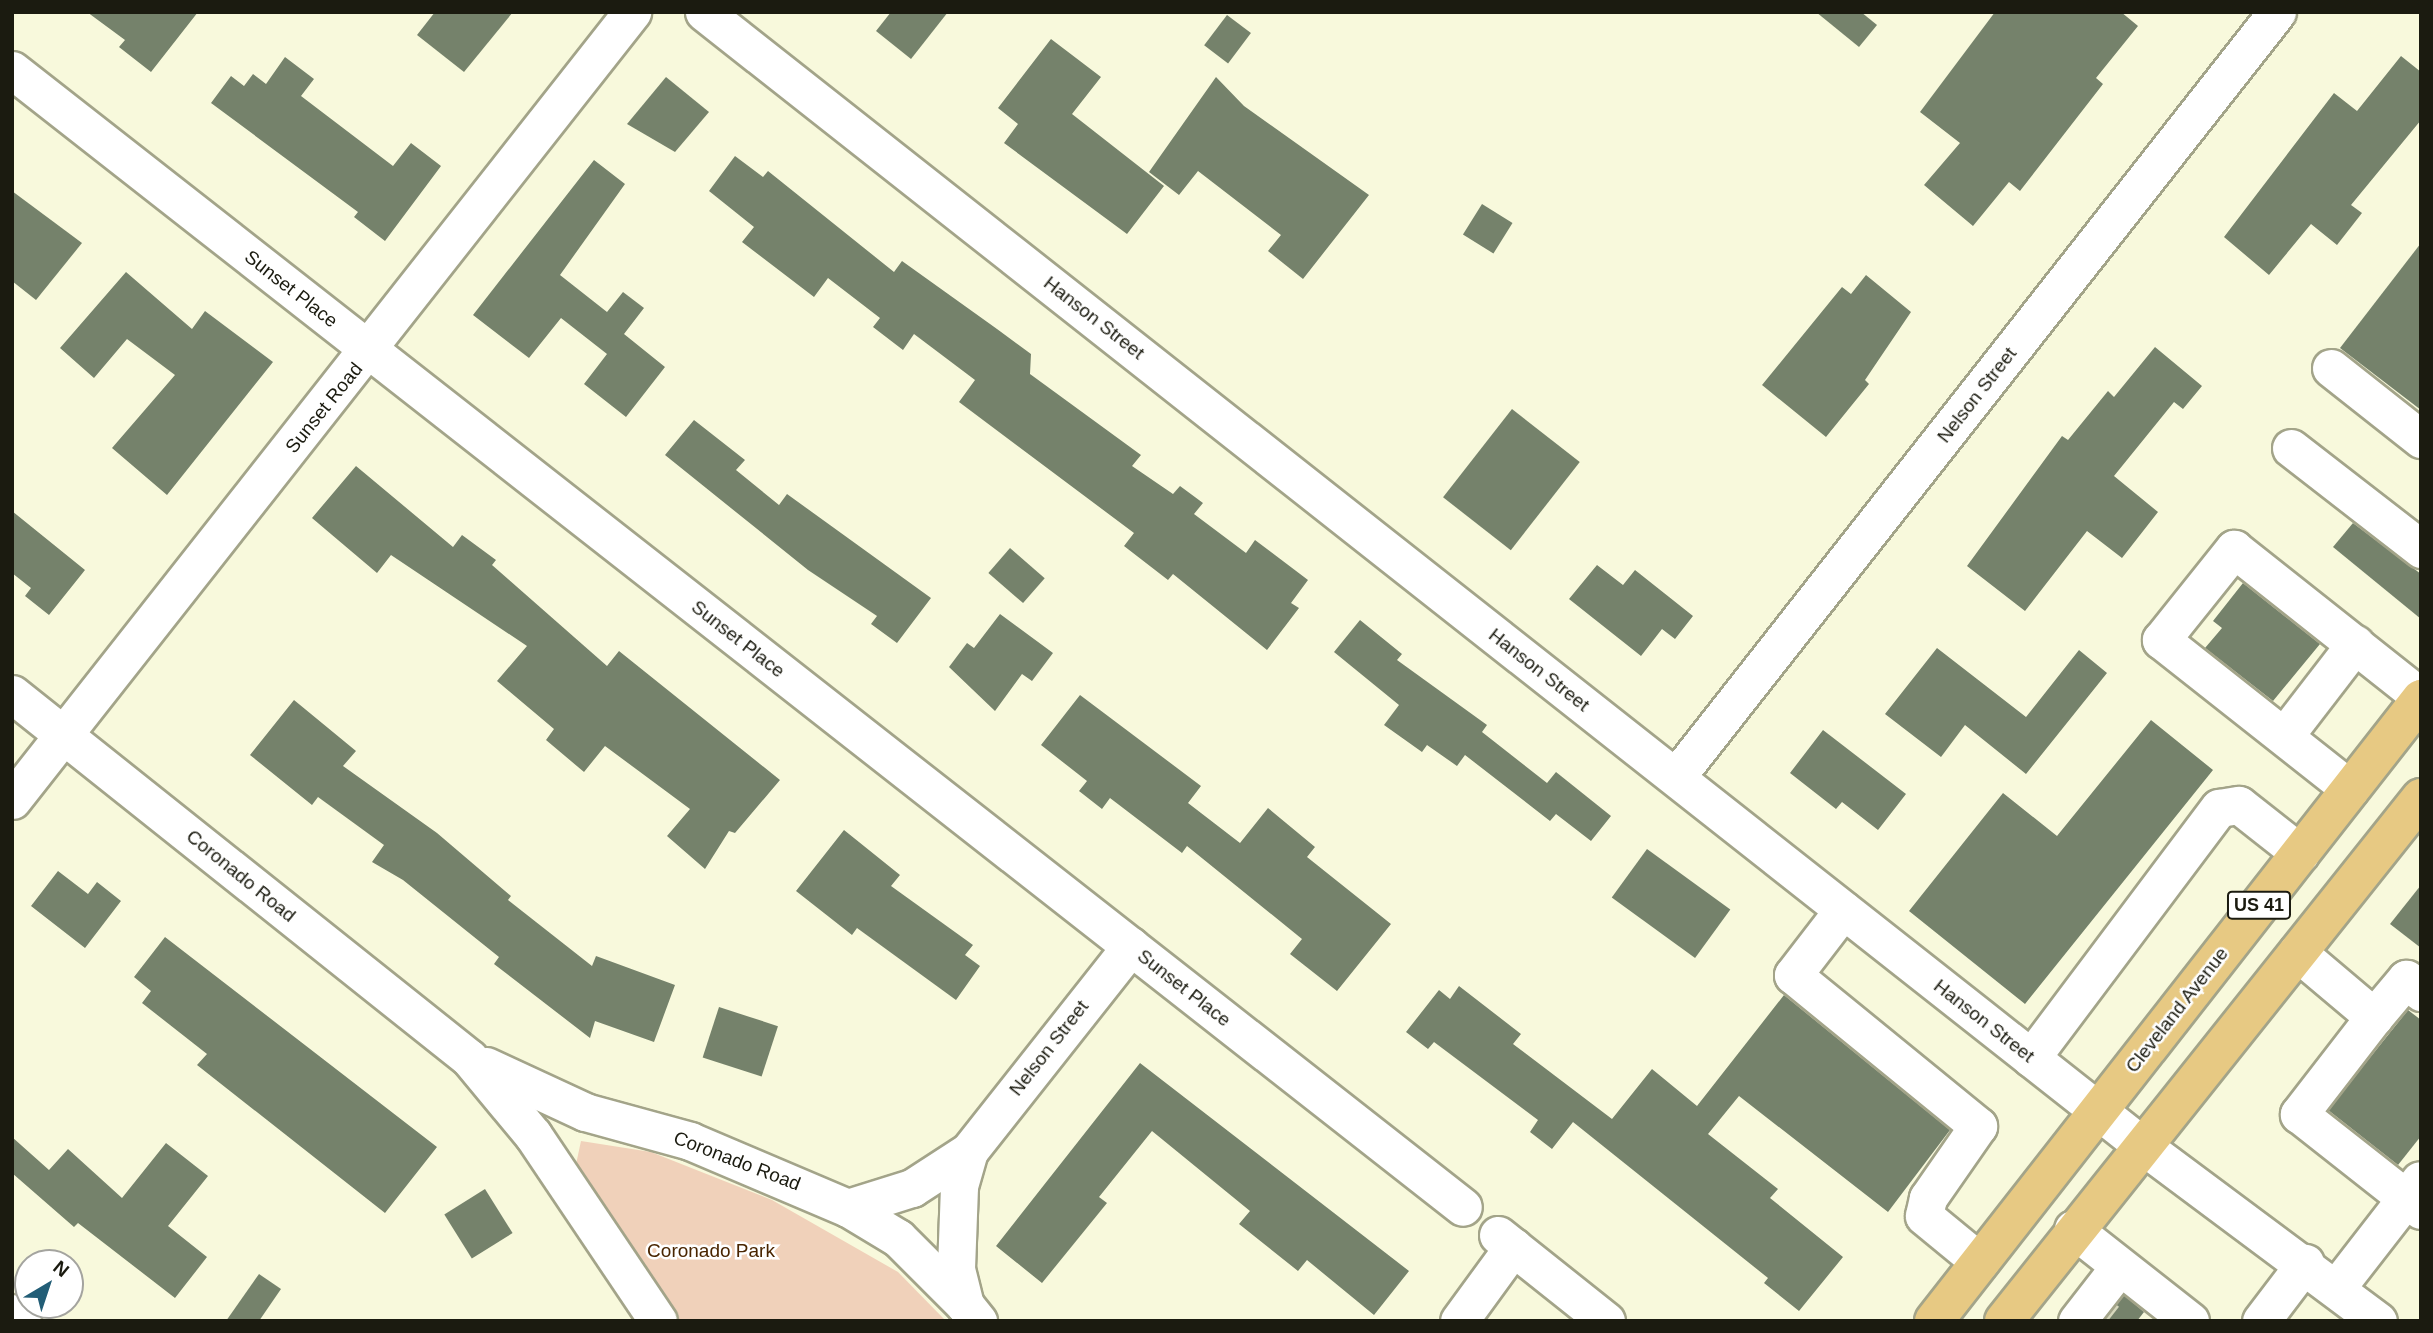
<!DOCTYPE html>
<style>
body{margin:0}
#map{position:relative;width:2433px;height:1333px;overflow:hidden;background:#f8f9dc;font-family:Arial,sans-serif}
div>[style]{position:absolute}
.green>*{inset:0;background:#f0d1ba}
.building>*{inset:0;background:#75826b;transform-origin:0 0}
.minor-tunnel>*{height:37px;margin-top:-18.5px;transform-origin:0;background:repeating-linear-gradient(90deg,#d7d8bd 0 37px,transparent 0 55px)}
.roads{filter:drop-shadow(2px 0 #a3a489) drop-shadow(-2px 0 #a3a489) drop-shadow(0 2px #a3a489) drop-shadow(0 -2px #a3a489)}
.minor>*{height:37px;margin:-18.5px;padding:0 18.5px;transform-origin:18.5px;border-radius:18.5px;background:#fff}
.major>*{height:38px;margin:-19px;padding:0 19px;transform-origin:19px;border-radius:19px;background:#e7c983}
span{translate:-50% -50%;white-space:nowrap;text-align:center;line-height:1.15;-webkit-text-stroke:5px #fff;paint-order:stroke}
.shield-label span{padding:2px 5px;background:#fff;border:2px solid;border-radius:5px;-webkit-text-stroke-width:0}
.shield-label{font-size:18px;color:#1b1b10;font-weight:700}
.street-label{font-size:19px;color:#1b1b10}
.park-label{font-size:19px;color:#492500}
.frame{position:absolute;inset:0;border:14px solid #1b1b10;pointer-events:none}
.north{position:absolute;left:14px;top:1249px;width:70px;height:70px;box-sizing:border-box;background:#fff;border:2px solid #a4a49f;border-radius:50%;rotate:39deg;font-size:19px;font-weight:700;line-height:28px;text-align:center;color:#1b1b10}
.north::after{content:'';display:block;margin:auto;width:24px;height:32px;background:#225d76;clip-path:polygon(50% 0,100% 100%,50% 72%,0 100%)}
</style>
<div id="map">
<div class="green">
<div style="clip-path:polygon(581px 1141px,651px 1152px,772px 1200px,898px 1272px,946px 1321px,679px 1321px,575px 1169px)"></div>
</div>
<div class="building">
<div style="clip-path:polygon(87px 12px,198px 12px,151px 72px,119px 47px,125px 40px)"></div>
<div style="clip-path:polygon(435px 12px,513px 12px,464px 72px,417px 35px)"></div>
<div style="clip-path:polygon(891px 12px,948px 12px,911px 59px,876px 31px)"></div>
<div style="clip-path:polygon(1816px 12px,1861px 12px,1877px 25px,1859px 47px)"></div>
<div style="clip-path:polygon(1995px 12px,2121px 12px,2138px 26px,2096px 78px,2103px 84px,2020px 191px,2009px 182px,1973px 226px,1924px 185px,1960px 143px,1920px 112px)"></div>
<div style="left:1227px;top:15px;width:30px;height:38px;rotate:37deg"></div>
<div style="clip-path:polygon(1051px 39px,1101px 77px,1072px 114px,1164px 186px,1127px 234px,1004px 143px,1018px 124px,998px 108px)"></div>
<div style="clip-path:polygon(2401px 56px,2421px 72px,2421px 120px,2351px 205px,2362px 213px,2337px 245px,2311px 224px,2269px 275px,2224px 237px,2334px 93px,2357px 111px)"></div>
<div style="clip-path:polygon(285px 57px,314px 79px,301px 96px,393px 166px,411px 143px,441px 166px,385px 241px,354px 217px,358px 212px,211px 103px,231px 76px,244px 86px,253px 74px,266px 84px)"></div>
<div style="clip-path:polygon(666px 77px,709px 112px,675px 152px,627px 124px)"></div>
<div style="clip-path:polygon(1216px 77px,1244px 106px,1369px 195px,1303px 279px,1268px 251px,1281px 235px,1198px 171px,1179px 195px,1149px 172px)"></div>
<div style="clip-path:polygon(735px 156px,763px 177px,768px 171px,894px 272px,902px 261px,997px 329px,1031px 354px,1030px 374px,1141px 455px,1132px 466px,1173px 494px,1180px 486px,1203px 503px,1194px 514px,1246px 553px,1255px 540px,1308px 580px,1291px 603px,1299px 608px,1267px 650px,1173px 574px,1168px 580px,1124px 546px,1134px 533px,959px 402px,975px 380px,914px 334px,903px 350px,873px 327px,880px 318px,828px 278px,814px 297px,742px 242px,754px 227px,709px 191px)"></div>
<div style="clip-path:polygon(594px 160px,625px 184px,560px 275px,607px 312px,623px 292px,644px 308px,624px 334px,665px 367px,626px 417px,584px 384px,607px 354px,561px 318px,529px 358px,473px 315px)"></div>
<div style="clip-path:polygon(12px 191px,82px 243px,36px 300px,12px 281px)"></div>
<div style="left:1482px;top:204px;width:36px;height:36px;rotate:32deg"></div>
<div style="clip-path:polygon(2421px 243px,2421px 410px,2340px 348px)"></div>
<div style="clip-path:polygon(126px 272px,192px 329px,205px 311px,273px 362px,167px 495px,112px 448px,175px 375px,127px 339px,94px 378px,60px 348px)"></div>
<div style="clip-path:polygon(1866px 275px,1911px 312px,1865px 380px,1869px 384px,1826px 437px,1762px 385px,1842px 287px,1851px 294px)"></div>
<div style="clip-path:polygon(2155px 347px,2202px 386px,2183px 409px,2174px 402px,2114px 476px,2158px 512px,2122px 558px,2087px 531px,2025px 611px,1967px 566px,2062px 436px,2068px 440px,2108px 391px,2114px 397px)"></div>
<div style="left:1512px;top:409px;width:86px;height:112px;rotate:38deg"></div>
<div style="clip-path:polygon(694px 420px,745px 460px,736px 470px,779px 505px,787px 494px,931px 598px,897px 643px,871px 624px,877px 616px,808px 570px,665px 455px)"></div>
<div style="clip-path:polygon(356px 466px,453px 547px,462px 535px,496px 560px,492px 565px,607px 666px,619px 651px,780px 780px,735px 833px,729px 831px,705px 869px,667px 836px,690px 809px,605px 746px,584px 772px,546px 740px,554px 729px,497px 681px,527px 646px,391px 555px,377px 573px,312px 518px)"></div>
<div style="clip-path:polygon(12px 511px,85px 570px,49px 615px,25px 596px,31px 588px,12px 573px)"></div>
<div style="clip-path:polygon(2353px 523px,2421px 574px,2421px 619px,2333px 547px)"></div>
<div style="left:1010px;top:548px;width:46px;height:33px;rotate:41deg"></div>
<div style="clip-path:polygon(1597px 565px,1623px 585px,1635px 570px,1693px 616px,1675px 639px,1662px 629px,1641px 656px,1569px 599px)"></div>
<div style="clip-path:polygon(2243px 583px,2320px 644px,2273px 701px,2205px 648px,2222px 628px,2213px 621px)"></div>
<div style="clip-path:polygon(1000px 614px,1053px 653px,1032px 681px,1022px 674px,995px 711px,949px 667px,967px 643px,974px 648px)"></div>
<div style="clip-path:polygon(1360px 620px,1402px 654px,1397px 660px,1487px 725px,1482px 732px,1547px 783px,1556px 772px,1611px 816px,1591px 841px,1556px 814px,1550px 821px,1465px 755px,1457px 766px,1427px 745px,1422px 752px,1384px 725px,1399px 705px,1334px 652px)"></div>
<div style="clip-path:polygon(1937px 648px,2026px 717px,2079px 650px,2107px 673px,2026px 774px,1965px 725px,1941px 757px,1885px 714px)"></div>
<div style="clip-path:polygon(1080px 695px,1201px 786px,1188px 803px,1240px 843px,1268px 808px,1315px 847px,1307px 857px,1391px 924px,1337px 991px,1290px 954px,1302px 939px,1187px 846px,1182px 853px,1110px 798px,1102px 809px,1079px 791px,1087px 781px,1041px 745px)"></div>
<div style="clip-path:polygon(294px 700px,356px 751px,343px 766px,437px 833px,511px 896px,508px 900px,592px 966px,596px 956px,675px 985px,654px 1042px,595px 1021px,590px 1038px,494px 964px,499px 957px,403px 880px,372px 862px,384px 845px,318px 797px,312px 805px,250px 755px)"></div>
<div style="clip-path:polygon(2151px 720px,2213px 770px,2025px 1004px,1909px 911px,2003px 793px,2057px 836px)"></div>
<div style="clip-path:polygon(1823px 730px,1906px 794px,1878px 830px,1842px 802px,1836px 809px,1790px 773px)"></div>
<div style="clip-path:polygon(844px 830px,900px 875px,891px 886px,973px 945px,965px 955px,980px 966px,956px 1000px,857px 928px,852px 935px,796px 891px)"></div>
<div style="left:1647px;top:849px;width:103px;height:60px;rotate:36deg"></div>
<div style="clip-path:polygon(58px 871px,88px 894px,97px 882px,121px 901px,85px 948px,31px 906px)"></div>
<div style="clip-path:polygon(2421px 885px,2421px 948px,2390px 924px)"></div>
<div style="clip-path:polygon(165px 937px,437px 1147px,385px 1213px,197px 1065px,207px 1054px,142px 1003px,151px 991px,134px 977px)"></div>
<div style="clip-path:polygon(1459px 986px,1521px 1034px,1513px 1044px,1612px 1119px,1652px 1069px,1697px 1106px,1784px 995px,1950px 1130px,1888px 1212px,1739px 1096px,1708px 1134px,1778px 1189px,1770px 1198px,1843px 1257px,1799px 1311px,1764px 1283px,1768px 1278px,1573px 1122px,1552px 1149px,1530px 1132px,1538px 1120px,1434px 1042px,1428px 1049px,1406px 1032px,1439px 990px,1450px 999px)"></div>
<div style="left:719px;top:1007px;width:62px;height:53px;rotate:18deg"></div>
<div style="clip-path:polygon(2408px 1010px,2421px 1020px,2421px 1136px,2398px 1165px,2328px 1110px)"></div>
<div style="clip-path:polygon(1140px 1063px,1409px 1271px,1374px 1315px,1307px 1260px,1298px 1271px,1239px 1224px,1250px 1211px,1152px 1131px,1099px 1197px,1107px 1203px,1042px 1283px,996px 1246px)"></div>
<div style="clip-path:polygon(12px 1137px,49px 1170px,68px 1149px,122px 1198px,166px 1143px,208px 1176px,168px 1226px,207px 1257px,175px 1298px,78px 1223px,74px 1227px,12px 1173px)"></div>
<div style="left:485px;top:1189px;width:52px;height:48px;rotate:58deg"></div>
<div style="clip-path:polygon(259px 1274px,281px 1289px,259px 1321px,226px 1321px)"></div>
<div style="clip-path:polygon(2124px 1295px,2144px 1312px,2137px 1321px,2104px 1321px)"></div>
</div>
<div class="minor-tunnel">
<div style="left:2095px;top:1311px;width:16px;rotate:38deg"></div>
</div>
<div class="roads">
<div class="minor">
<div style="left:704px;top:12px;width:1832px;rotate:38.24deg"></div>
<div style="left:2143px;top:1146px;width:293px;rotate:36.7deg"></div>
<div style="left:12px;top:70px;width:1843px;rotate:38.08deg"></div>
<div style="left:2331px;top:368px;width:115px;rotate:38.3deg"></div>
<div style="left:2291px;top:448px;width:165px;rotate:37.8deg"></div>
<div style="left:12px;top:694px;width:584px;rotate:38.54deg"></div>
<div style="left:469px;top:1058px;width:100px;rotate:50.3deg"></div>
<div style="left:533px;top:1135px;width:224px;rotate:56.1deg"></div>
<div style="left:2285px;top:735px;width:115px;rotate:-52.4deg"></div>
<div style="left:1676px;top:777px;width:973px;rotate:-51.85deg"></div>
<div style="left:2350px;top:789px;width:241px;rotate:-141.7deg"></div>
<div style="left:2161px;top:640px;width:117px;rotate:-51.3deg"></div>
<div style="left:2234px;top:549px;width:238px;rotate:38.4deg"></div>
<div style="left:12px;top:800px;width:1003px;rotate:-51.8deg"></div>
<div style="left:1843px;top:910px;width:82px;rotate:127.6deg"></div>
<div style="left:1793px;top:975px;width:239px;rotate:39.2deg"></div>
<div style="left:1978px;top:1126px;width:88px;rotate:124.8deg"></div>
<div style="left:1928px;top:1198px;width:18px;rotate:103deg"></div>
<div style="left:1924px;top:1216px;width:72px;rotate:39.4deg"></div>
<div style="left:2297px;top:952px;width:101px;rotate:40.2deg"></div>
<div style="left:2374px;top:1017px;width:50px;rotate:-49.9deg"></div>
<div style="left:2406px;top:979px;width:20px;rotate:41deg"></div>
<div style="left:2374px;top:1017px;width:123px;rotate:127.7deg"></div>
<div style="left:2299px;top:1114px;width:155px;rotate:38.2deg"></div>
<div style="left:2031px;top:1058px;width:313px;rotate:-53.1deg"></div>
<div style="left:2219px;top:808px;width:20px;rotate:-9deg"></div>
<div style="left:2239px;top:805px;width:78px;rotate:38.2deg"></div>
<div style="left:486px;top:1066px;width:109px;rotate:24.9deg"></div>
<div style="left:585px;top:1112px;width:109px;rotate:15.4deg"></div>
<div style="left:690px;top:1141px;width:172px;rotate:23deg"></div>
<div style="left:848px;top:1208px;width:67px;rotate:-17.4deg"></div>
<div style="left:912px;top:1188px;width:68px;rotate:-33deg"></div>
<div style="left:969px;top:1151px;width:261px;rotate:-51.7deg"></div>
<div style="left:969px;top:1151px;width:37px;rotate:106deg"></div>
<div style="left:959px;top:1187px;width:82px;rotate:92.1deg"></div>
<div style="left:956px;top:1269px;width:37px;rotate:76deg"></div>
<div style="left:965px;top:1305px;width:21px;rotate:51deg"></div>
<div style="left:848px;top:1208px;width:58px;rotate:31deg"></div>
<div style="left:898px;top:1238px;width:95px;rotate:45deg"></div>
<div style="left:2073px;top:1229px;width:149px;rotate:38.2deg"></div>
<div style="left:1498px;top:1235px;width:138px;rotate:38.5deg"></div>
<div style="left:2337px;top:1287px;width:135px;rotate:-52.2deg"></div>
<div style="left:12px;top:1313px;width:13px;rotate:39deg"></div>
<div style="left:1459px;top:1321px;width:92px;rotate:-53.9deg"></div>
<div style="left:2077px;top:1321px;width:68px;rotate:-52.1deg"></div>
<div style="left:2261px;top:1321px;width:73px;rotate:-52.8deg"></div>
</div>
<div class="major">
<div style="left:1934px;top:1321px;width:790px;rotate:-51.94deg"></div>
<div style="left:2004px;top:1321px;width:669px;rotate:-51.43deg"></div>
</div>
</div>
<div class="shield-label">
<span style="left:2259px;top:905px">US 41</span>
</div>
<div class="street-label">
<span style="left:291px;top:289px;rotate:38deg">Sunset Place</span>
<span style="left:1094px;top:318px;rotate:38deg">Hanson Street</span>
<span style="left:1977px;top:395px;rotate:-52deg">Nelson Street</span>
<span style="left:324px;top:408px;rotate:-51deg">Sunset Road</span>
<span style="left:738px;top:639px;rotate:38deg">Sunset Place</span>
<span style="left:1539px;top:670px;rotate:38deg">Hanson Street</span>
<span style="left:241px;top:876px;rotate:39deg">Coronado Road</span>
<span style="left:1184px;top:988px;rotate:38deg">Sunset Place</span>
<span style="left:2177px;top:1010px;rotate:-52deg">Cleveland Avenue</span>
<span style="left:1984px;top:1021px;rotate:38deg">Hanson Street</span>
<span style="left:1049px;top:1048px;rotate:-52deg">Nelson Street</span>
<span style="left:737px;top:1161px;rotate:21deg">Coronado Road</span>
</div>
<div class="park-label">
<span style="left:711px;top:1251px">Coronado Park</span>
</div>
<div class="frame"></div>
<div class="north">N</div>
</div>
